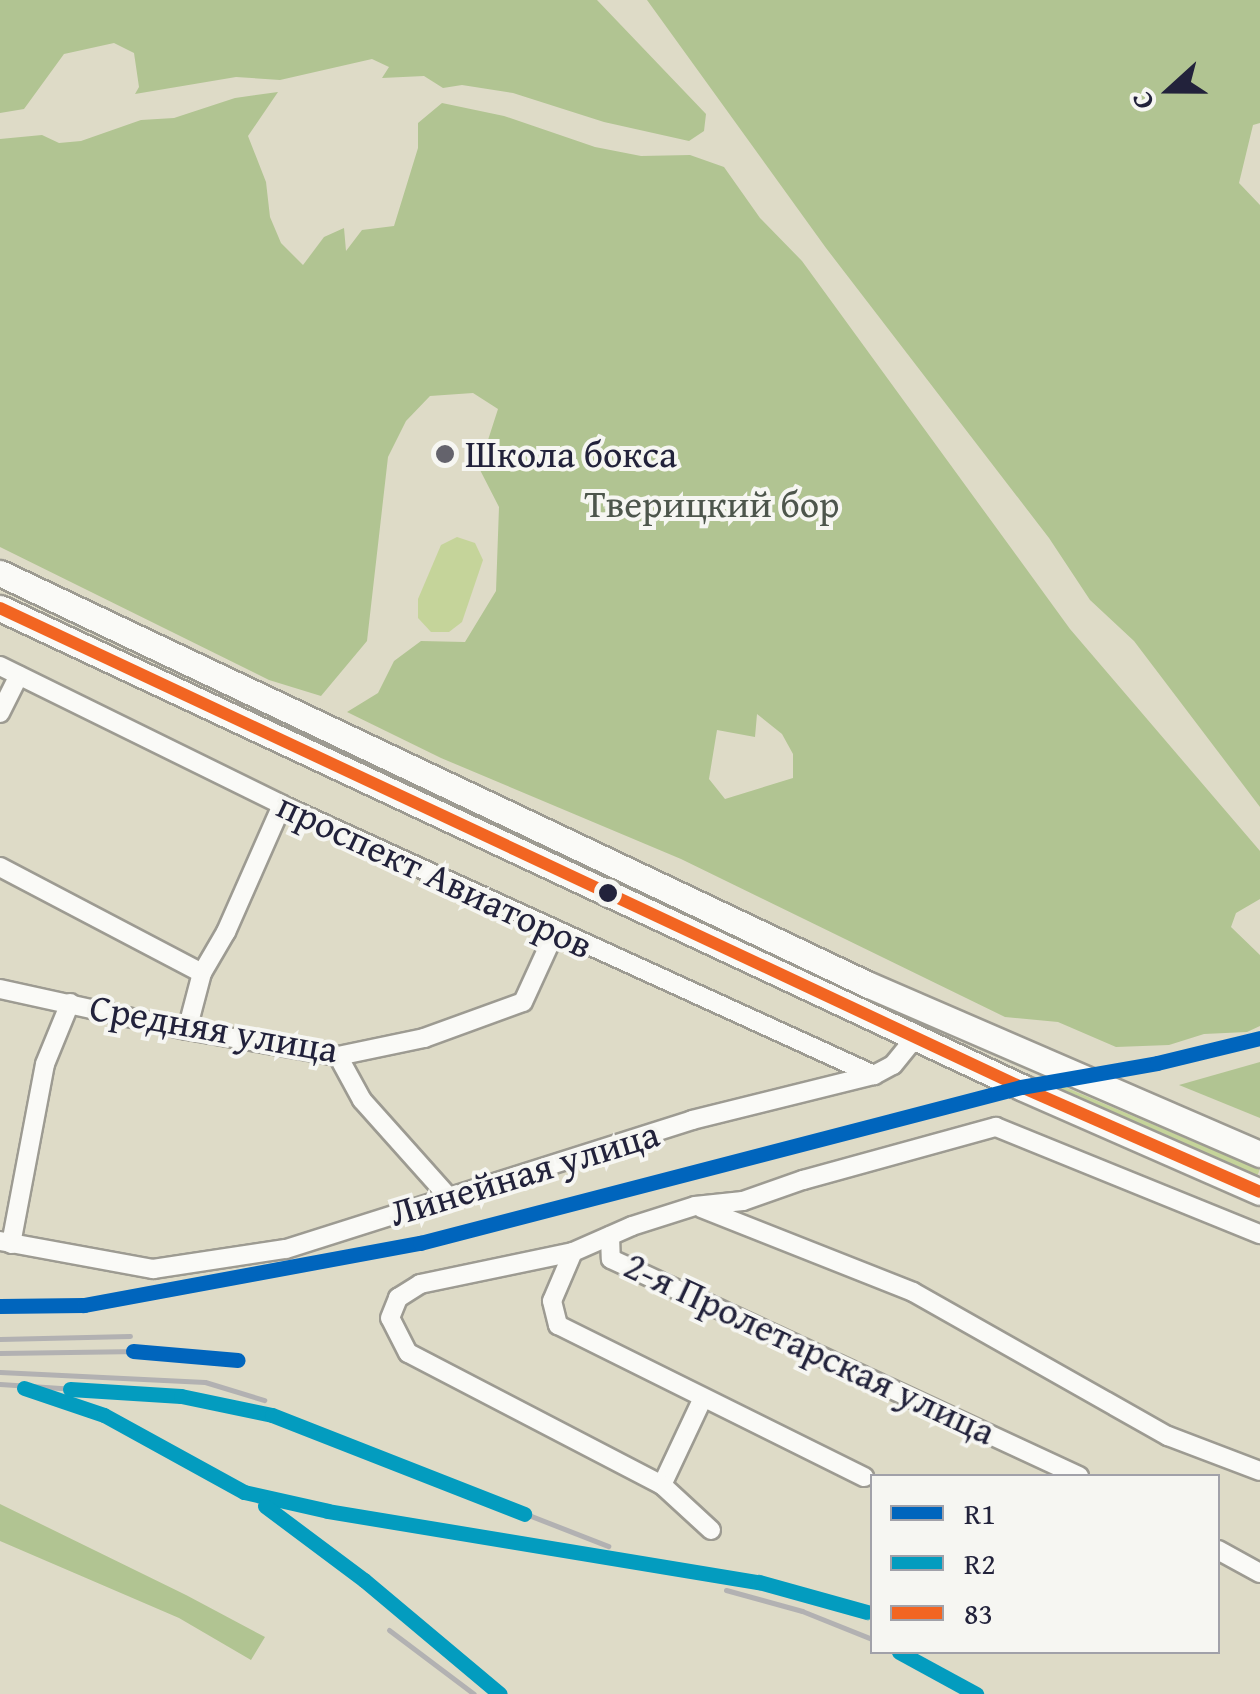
<!DOCTYPE html>
<meta charset="utf-8">
<style>
body{margin:0}
#map{position:relative;width:1260px;height:1694px;overflow:hidden;background:#dedbc7;font-family:"Gentium Book Plus",serif}
div>[style]{position:absolute}
.green>*{inset:0;background:#c5d49a;transform-origin:0 0}
.forest>*{inset:0;background:#b1c492}
.roads{filter:drop-shadow(2px 0 #9d9b92) drop-shadow(-2px 0 #9d9b92) drop-shadow(0 2px #9d9b92) drop-shadow(0 -2px #9d9b92)}
.minor>*{height:18px;margin:-9px;padding:0 9px;transform-origin:9px;border-radius:9px;background:#fafaf7}
.secondary>*{height:25px;margin:-12.5px;padding:0 12.5px;transform-origin:12.5px;border-radius:12.5px;background:#fafaf7}
.rail>*{height:5px;margin:-2.5px;padding:0 2.5px;transform-origin:2.5px;border-radius:2.5px;background:#b2b1b2}
.bus-1>*{height:12px;margin:-6px;padding:0 6px;transform-origin:6px;border-radius:6px;background:#f26522}
.rail-1>*{height:15px;margin:-7.5px;padding:0 7.5px;transform-origin:7.5px;border-radius:7.5px;background:#0065bd}
.rail-2>*{height:15px;margin:-7.5px;padding:0 7.5px;transform-origin:7.5px;border-radius:7.5px;background:#039cbf}
.dots>*{width:28px;height:28px;translate:-50% -50%;box-sizing:border-box;border:5px solid #f6f6f2;border-radius:50%}
span{translate:-50% -50%;white-space:nowrap;text-align:center;line-height:1.15;-webkit-text-stroke:8px #f6f6f2;paint-order:stroke}
.poi-label{font-size:38px;color:#22223b}
.left{translate:0 -50%;text-align:left}
.park-label{font-size:38px;color:#4d564c}
.street-label{font-size:38px;color:#22223b}
.legend{position:absolute;left:870px;top:1474px;width:350px;height:180px;box-sizing:border-box;background:#f6f6f2;border:2px solid #a1a1a9;margin:0;padding:12px 18px;list-style:none;font-size:30px;color:#22223b}
.legend li{display:flex;align-items:center;gap:20px;height:50px}
.legend b{width:50px;border:2px solid #a1a1a9}
.north{position:absolute;left:1120px;top:40px;width:100px;height:100px;-webkit-text-stroke:8px #f6f6f2;paint-order:stroke;rotate:249deg;font-size:28px;font-weight:700;line-height:40px;text-align:center;color:#22223b}
.north::after{content:'';display:block;margin:auto;width:35px;height:45px;background:#22223b;clip-path:polygon(50% 0,100% 100%,50% 72%,0 100%)}
</style>
<div id="map">
<div class="green">
<div style="clip-path:polygon(457px 537px,475px 543px,483px 560px,462px 622px,449px 632px,431px 632px,418px 618px,418px 599px,441px 545px)"></div>
<div style="left:1060px;top:1085px;width:217px;height:16px;rotate:23deg"></div>
</div>
<div class="forest">
<div style="clip-path:polygon(0 0,597px 0,706px 114px,704px 131px,689px 141px,604px 122px,513px 93px,462px 85px,443px 88px,424px 76px,382px 78px,389px 67px,372px 59px,280px 80px,236px 77px,135px 94px,139px 87px,134px 53px,114px 43px,64px 54px,24px 109px,0 113px)"></div>
<div style="clip-path:polygon(647px 0,1260px 0,1260px 123px,1253px 125px,1239px 183px,1260px 205px,1260px 807px,1134px 641px,1090px 600px,1049px 538px,826px 248px)"></div>
<div style="clip-path:polygon(evenodd,278px 92px,248px 136px,266px 182px,270px 217px,281px 243px,303px 265px,324px 237px,344px 228px,346px 251px,362px 230px,394px 226px,418px 148px,418px 123px,442px 103px,504px 116px,595px 147px,641px 156px,690px 155px,724px 167px,760px 218px,802px 261px,1070px 629px,1260px 851px,1260px 899px,1236px 913px,1231px 927px,1260px 955px,1260px 1026px,1247px 1032px,1204px 1034px,1169px 1045px,1116px 1047px,1058px 1022px,1005px 1017px,681px 859px,441px 758px,347px 712px,378px 693px,394px 661px,421px 641px,465px 642px,496px 591px,499px 507px,479px 468px,498px 409px,473px 393px,430px 396px,406px 421px,388px 457px,367px 641px,321px 696px,269px 680px,0 547px,0 139px,42px 135px,59px 143px,81px 141px,141px 120px,174px 118px,235px 98px,278px 92px,757px 714px,782px 734px,793px 754px,793px 778px,725px 799px,709px 779px,717px 730px,755px 737px,757px 714px)"></div>
<div style="clip-path:polygon(1260px 1062px,1260px 1118px,1179px 1085px)"></div>
<div style="clip-path:polygon(0 1504px,186px 1595px,265px 1637px,251px 1660px,179px 1618px,0 1541px)"></div>
</div>
<div class="roads">
<div class="minor">
<div style="left:0;top:666px;width:314px;rotate:26.2deg"></div>
<div style="left:282px;top:805px;width:651px;rotate:24.52deg"></div>
<div style="left:0;top:713px;width:42px;rotate:-63.4deg"></div>
<div style="left:0;top:867px;width:228px;rotate:27.7deg"></div>
<div style="left:0;top:989px;width:191px;rotate:12.4deg"></div>
<div style="left:187px;top:1030px;width:153px;rotate:9.8deg"></div>
<div style="left:338px;top:1056px;width:88px;rotate:-11.8deg"></div>
<div style="left:424px;top:1038px;width:105px;rotate:-20deg"></div>
<div style="left:523px;top:1002px;width:79px;rotate:-65.4deg"></div>
<div style="left:187px;top:1030px;width:59px;rotate:-75.3deg"></div>
<div style="left:202px;top:973px;width:48px;rotate:-59.7deg"></div>
<div style="left:226px;top:932px;width:139px;rotate:-66.2deg"></div>
<div style="left:338px;top:1056px;width:50px;rotate:61.4deg"></div>
<div style="left:362px;top:1100px;width:127px;rotate:48.2deg"></div>
<div style="left:701px;top:1208px;width:228px;rotate:21.6deg"></div>
<div style="left:913px;top:1292px;width:293px;rotate:29.5deg"></div>
<div style="left:1168px;top:1436px;width:98px;rotate:20.8deg"></div>
<div style="left:610px;top:1236px;width:23px;rotate:88deg"></div>
<div style="left:611px;top:1259px;width:516px;rotate:24.88deg"></div>
<div style="left:0;top:1241px;width:156px;rotate:10.4deg"></div>
<div style="left:153px;top:1269px;width:134px;rotate:-8.6deg"></div>
<div style="left:286px;top:1249px;width:426px;rotate:-17.6deg"></div>
<div style="left:692px;top:1120px;width:187px;rotate:-13.9deg"></div>
<div style="left:874px;top:1075px;width:21px;rotate:-28deg"></div>
<div style="left:893px;top:1065px;width:35px;rotate:-51deg"></div>
<div style="left:11px;top:1244px;width:183px;rotate:-79.3deg"></div>
<div style="left:45px;top:1064px;width:66px;rotate:-67.7deg"></div>
<div style="left:573px;top:1252px;width:53px;rotate:113.2deg"></div>
<div style="left:552px;top:1301px;width:25px;rotate:76deg"></div>
<div style="left:558px;top:1325px;width:342px;rotate:26.4deg"></div>
<div style="left:662px;top:1485px;width:96px;rotate:-64.8deg"></div>
<div style="left:711px;top:1530px;width:67px;rotate:-137.4deg"></div>
<div style="left:662px;top:1485px;width:286px;rotate:-152.5deg"></div>
<div style="left:408px;top:1353px;width:39px;rotate:-117deg"></div>
<div style="left:390px;top:1318px;width:22px;rotate:-68deg"></div>
<div style="left:398px;top:1298px;width:26px;rotate:-32deg"></div>
<div style="left:420px;top:1284px;width:156px;rotate:-11.8deg"></div>
<div style="left:573px;top:1252px;width:64px;rotate:-23.8deg"></div>
<div style="left:632px;top:1226px;width:66px;rotate:-17.6deg"></div>
<div style="left:695px;top:1206px;width:48px;rotate:-5.9deg"></div>
<div style="left:743px;top:1201px;width:64px;rotate:-19.3deg"></div>
<div style="left:803px;top:1180px;width:200px;rotate:-15.4deg"></div>
<div style="left:996px;top:1127px;width:285px;rotate:22.1deg"></div>
<div style="left:1218px;top:1550px;width:48px;rotate:28.7deg"></div>
</div>
<div class="secondary">
<div style="left:0;top:573px;width:962px;rotate:25.37deg"></div>
<div style="left:869px;top:985px;width:426px;rotate:23.4deg"></div>
<div style="left:0;top:608px;width:1128px;rotate:25.13deg"></div>
<div style="left:1021px;top:1087px;width:261px;rotate:23.7deg"></div>
</div>
</div>
<div class="rail">
<div style="left:0;top:1306px;width:84px;rotate:-0.7deg"></div>
<div style="left:84px;top:1305px;width:342px;rotate:-10.5deg"></div>
<div style="left:420px;top:1243px;width:621px;rotate:-14.55deg"></div>
<div style="left:1021px;top:1087px;width:138px;rotate:-10deg"></div>
<div style="left:1157px;top:1063px;width:106px;rotate:-13.6deg"></div>
<div style="left:0;top:1339px;width:130px;rotate:-1.3deg"></div>
<div style="left:0;top:1353px;width:140px;rotate:-0.8deg"></div>
<div style="left:140px;top:1351px;width:98px;rotate:5.2deg"></div>
<div style="left:0;top:1372px;width:205px;rotate:2.8deg"></div>
<div style="left:205px;top:1382px;width:62px;rotate:17deg"></div>
<div style="left:0;top:1384px;width:181px;rotate:3.8deg"></div>
<div style="left:181px;top:1396px;width:93px;rotate:11.8deg"></div>
<div style="left:272px;top:1415px;width:361px;rotate:21.3deg"></div>
<div style="left:24px;top:1388px;width:84px;rotate:18.6deg"></div>
<div style="left:104px;top:1415px;width:160px;rotate:28.8deg"></div>
<div style="left:244px;top:1492px;width:86px;rotate:12.7deg"></div>
<div style="left:328px;top:1511px;width:437px;rotate:9.4deg"></div>
<div style="left:759px;top:1582px;width:112px;rotate:15.5deg"></div>
<div style="left:257px;top:1500px;width:134px;rotate:36.8deg"></div>
<div style="left:364px;top:1580px;width:177px;rotate:40deg"></div>
<div style="left:726px;top:1590px;width:79px;rotate:15.4deg"></div>
<div style="left:802px;top:1611px;width:75px;rotate:21.8deg"></div>
<div style="left:389px;top:1630px;width:106px;rotate:37deg"></div>
<div style="left:899px;top:1652px;width:88px;rotate:28.6deg"></div>
</div>
<div class="bus-1">
<div style="left:0;top:608px;width:1128px;rotate:25.13deg"></div>
<div style="left:1021px;top:1087px;width:261px;rotate:23.7deg"></div>
</div>
<div class="rail-1">
<div style="left:0;top:1306px;width:84px;rotate:-0.7deg"></div>
<div style="left:84px;top:1305px;width:342px;rotate:-10.5deg"></div>
<div style="left:420px;top:1243px;width:621px;rotate:-14.55deg"></div>
<div style="left:1021px;top:1087px;width:138px;rotate:-10deg"></div>
<div style="left:1157px;top:1063px;width:106px;rotate:-13.6deg"></div>
<div style="left:133px;top:1351px;width:105px;rotate:4.9deg"></div>
</div>
<div class="rail-2">
<div style="left:24px;top:1388px;width:84px;rotate:18.6deg"></div>
<div style="left:104px;top:1415px;width:160px;rotate:28.8deg"></div>
<div style="left:244px;top:1492px;width:86px;rotate:12.7deg"></div>
<div style="left:328px;top:1511px;width:437px;rotate:9.4deg"></div>
<div style="left:759px;top:1582px;width:112px;rotate:15.5deg"></div>
<div style="left:70px;top:1389px;width:111px;rotate:3.6deg"></div>
<div style="left:181px;top:1396px;width:93px;rotate:11.8deg"></div>
<div style="left:272px;top:1415px;width:271px;rotate:21.4deg"></div>
<div style="left:265px;top:1506px;width:124px;rotate:36.8deg"></div>
<div style="left:364px;top:1580px;width:177px;rotate:40deg"></div>
<div style="left:899px;top:1652px;width:88px;rotate:28.6deg"></div>
</div>
<div class="dots">
<div style="left:445px;top:454px;background:#64636c"></div>
<div style="left:608px;top:893px;background:#22223b"></div>
</div>
<div class="poi-label">
<span class="left" style="left:465px;top:454px">Школа бокса</span>
</div>
<div class="park-label">
<span style="left:712px;top:504px">Тверицкий бор</span>
</div>
<div class="street-label">
<span style="left:435px;top:875px;rotate:25deg">проспект Авиаторов</span>
<span style="left:214px;top:1028px;rotate:10deg">Средняя улица</span>
<span style="left:524px;top:1173px;rotate:-17deg">Линейная улица</span>
<span style="left:810px;top:1348px;rotate:25deg">2-я Пролетарская улица</span>
</div>
<ul class="legend">
<li><b style="height:12px;background:#0065bd"></b>R1</li>
<li><b style="height:12px;background:#039cbf"></b>R2</li>
<li><b style="height:12px;background:#f26522"></b>83</li>
</ul>
<div class="north">С</div>
</div>
